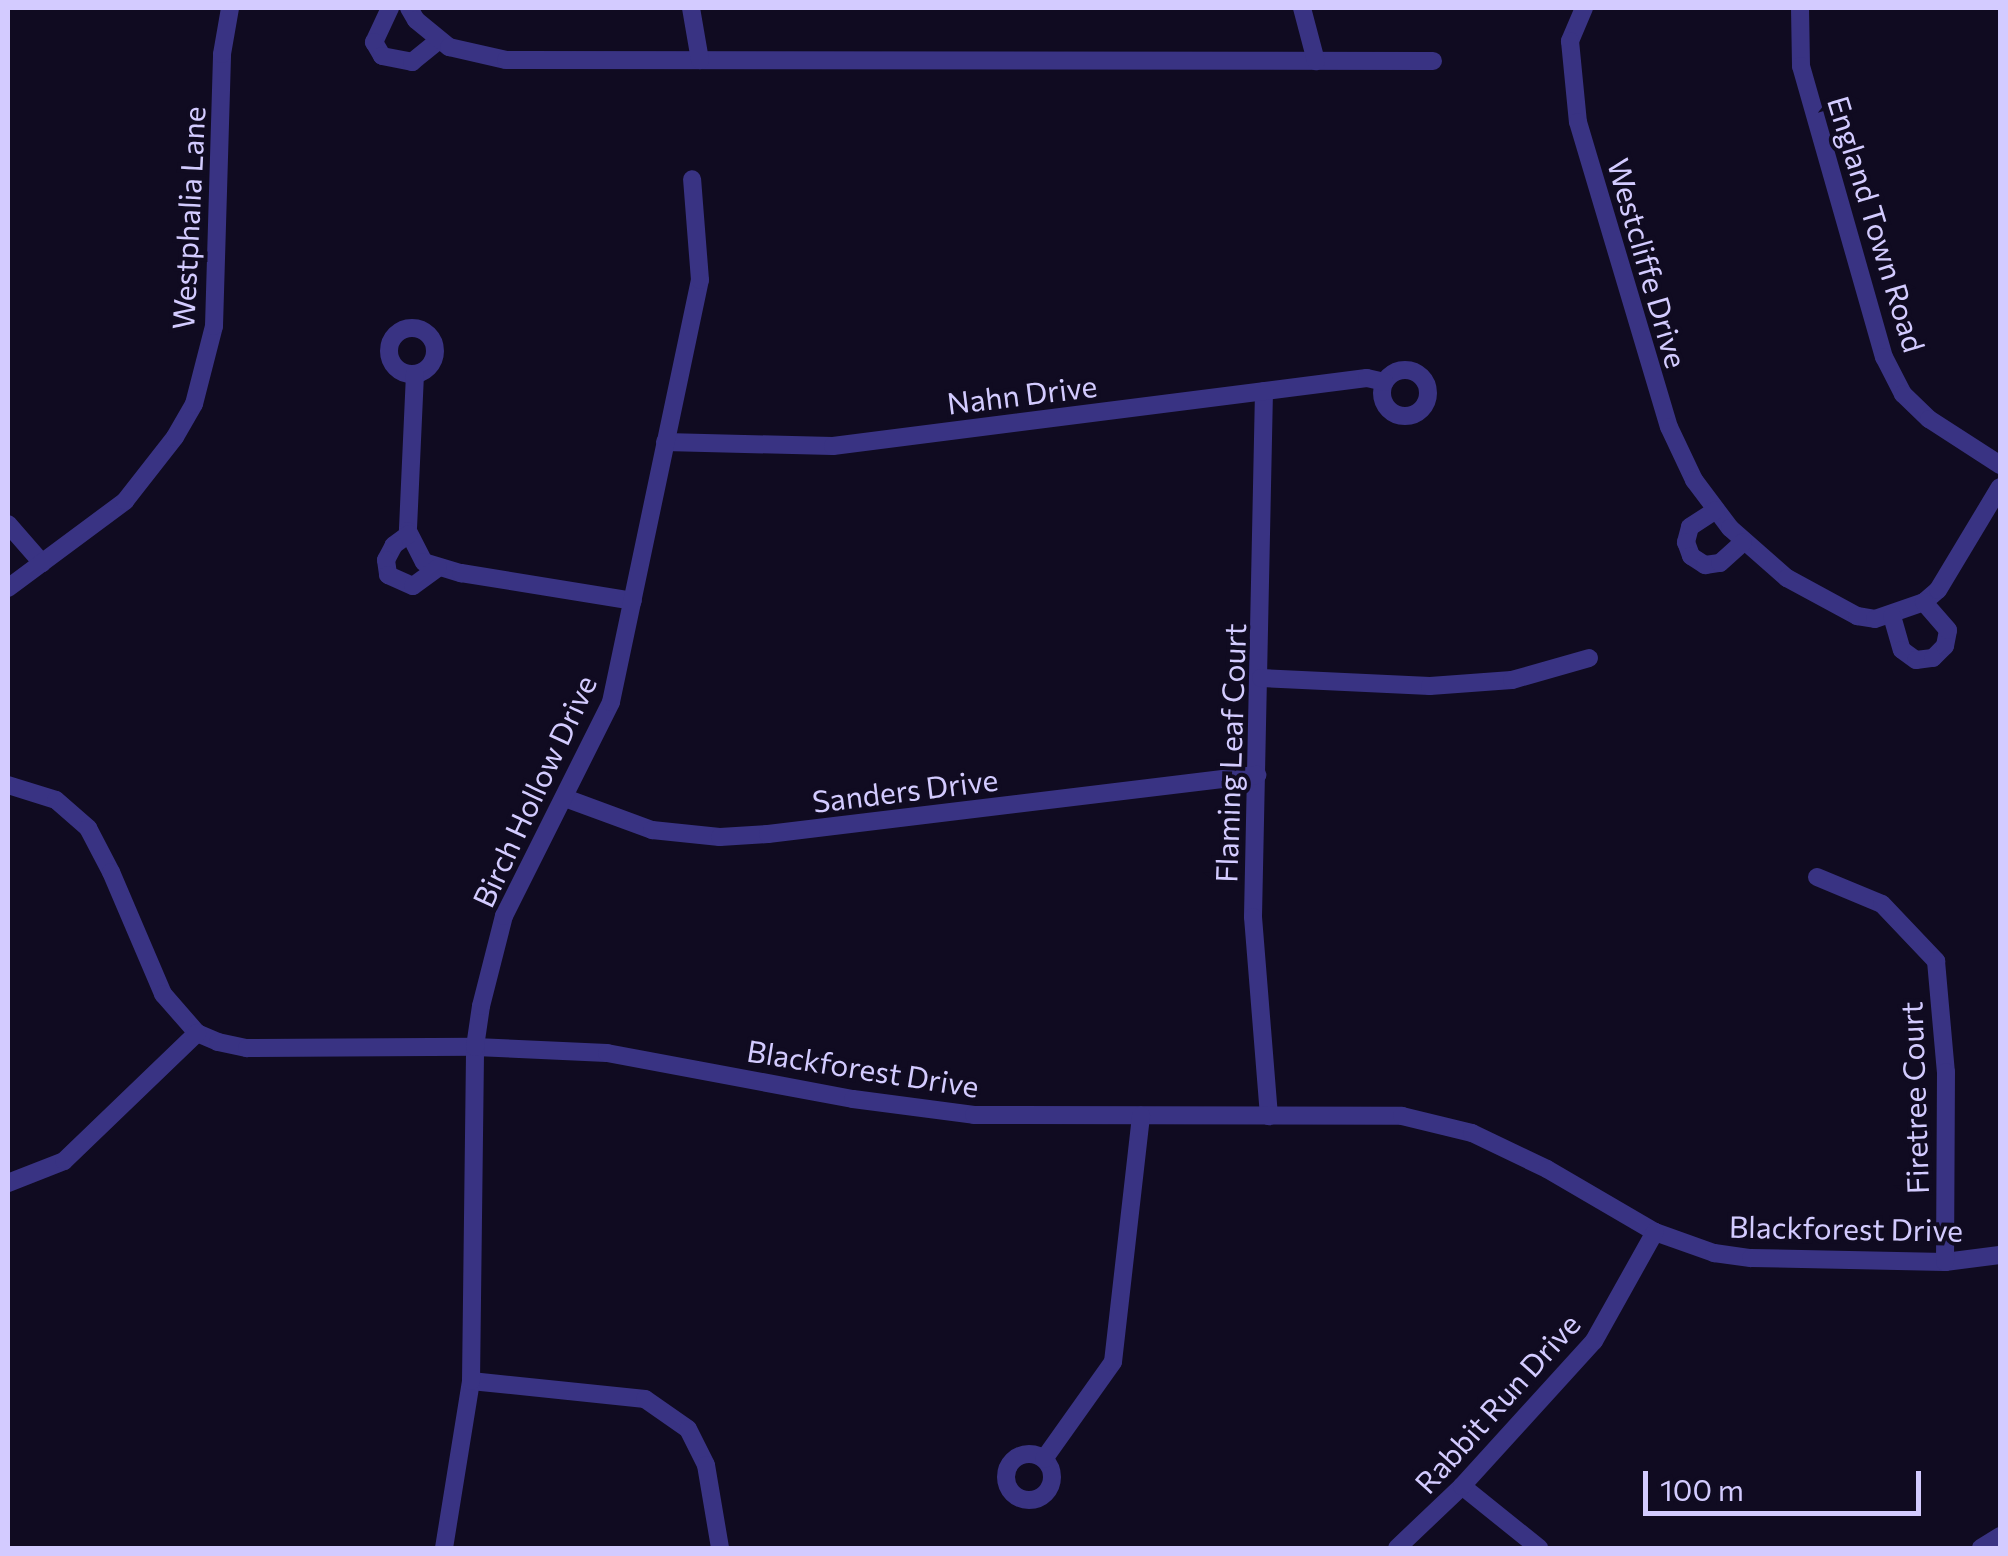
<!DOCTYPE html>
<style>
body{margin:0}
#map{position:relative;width:2008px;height:1556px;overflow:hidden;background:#100b21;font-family:Commissioner,sans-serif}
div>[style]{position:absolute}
.minor>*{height:18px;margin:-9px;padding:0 9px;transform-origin:9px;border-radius:9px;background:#393383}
.minor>.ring{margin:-9px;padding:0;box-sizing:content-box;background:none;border:18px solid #393383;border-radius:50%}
span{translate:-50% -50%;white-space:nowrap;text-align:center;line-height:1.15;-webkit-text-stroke:8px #100b21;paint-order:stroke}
.street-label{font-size:30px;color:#d3cbff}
.frame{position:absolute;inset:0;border:10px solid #d3cbff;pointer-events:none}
.scale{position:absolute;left:1643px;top:1471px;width:278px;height:45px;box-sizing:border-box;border:5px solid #d3cbff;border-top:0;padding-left:12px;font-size:30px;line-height:35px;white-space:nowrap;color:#d3cbff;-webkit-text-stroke:8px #100b21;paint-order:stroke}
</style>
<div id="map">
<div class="minor">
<div style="left:390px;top:8px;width:38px;rotate:115deg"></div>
<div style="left:374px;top:42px;width:16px;rotate:60deg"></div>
<div style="left:382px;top:56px;width:31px;rotate:11deg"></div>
<div style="left:412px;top:62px;width:33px;rotate:-39deg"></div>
<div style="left:409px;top:8px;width:14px;rotate:60deg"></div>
<div style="left:416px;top:20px;width:43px;rotate:39.3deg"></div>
<div style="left:449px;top:47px;width:58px;rotate:12.8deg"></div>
<div style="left:506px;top:60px;width:927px;rotate:0.06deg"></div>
<div style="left:691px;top:8px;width:53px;rotate:80.2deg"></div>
<div style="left:1302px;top:8px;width:55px;rotate:75.2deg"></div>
<div style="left:1584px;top:8px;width:36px;rotate:113deg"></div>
<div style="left:1570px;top:41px;width:81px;rotate:84.4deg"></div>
<div style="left:1578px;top:122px;width:318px;rotate:73.4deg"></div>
<div style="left:1669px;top:427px;width:59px;rotate:64.7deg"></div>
<div style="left:1694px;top:480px;width:60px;rotate:53.1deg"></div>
<div style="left:1730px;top:528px;width:76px;rotate:41.3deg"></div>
<div style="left:1787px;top:578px;width:80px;rotate:28.5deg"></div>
<div style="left:1857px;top:616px;width:18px;rotate:9deg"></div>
<div style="left:1875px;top:619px;width:52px;rotate:-19.1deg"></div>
<div style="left:1924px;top:602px;width:18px;rotate:-41deg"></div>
<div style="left:1938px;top:590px;width:120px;rotate:-59deg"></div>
<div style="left:1800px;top:8px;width:58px;rotate:89deg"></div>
<div style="left:1801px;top:66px;width:303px;rotate:74.1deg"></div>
<div style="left:1884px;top:357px;width:42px;rotate:62.8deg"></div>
<div style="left:1903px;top:394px;width:36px;rotate:44deg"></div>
<div style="left:1929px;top:419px;width:85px;rotate:32.9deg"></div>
<div class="ring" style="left:389px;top:328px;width:28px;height:28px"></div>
<div class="ring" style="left:1382px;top:370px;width:28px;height:28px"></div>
<div style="left:415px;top:374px;width:157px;rotate:92.6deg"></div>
<div style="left:408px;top:531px;width:35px;rotate:63deg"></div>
<div style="left:424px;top:562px;width:39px;rotate:17deg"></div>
<div style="left:461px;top:573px;width:174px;rotate:9.2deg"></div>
<div style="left:1264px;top:391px;width:526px;rotate:91.2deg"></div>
<div style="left:1253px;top:917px;width:200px;rotate:85.4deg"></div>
<div style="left:665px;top:442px;width:168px;rotate:1.4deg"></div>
<div style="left:833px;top:446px;width:538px;rotate:-7.26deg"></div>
<div style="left:1367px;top:378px;width:18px;rotate:13deg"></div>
<div style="left:1716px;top:510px;width:31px;rotate:147deg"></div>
<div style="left:1690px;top:527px;width:16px;rotate:105deg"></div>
<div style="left:1686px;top:542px;width:15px;rotate:70deg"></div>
<div style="left:1691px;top:556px;width:17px;rotate:33deg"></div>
<div style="left:1705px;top:565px;width:15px;rotate:-8deg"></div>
<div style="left:1720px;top:563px;width:31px;rotate:-42deg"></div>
<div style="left:8px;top:524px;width:52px;rotate:48.9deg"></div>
<div style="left:409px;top:534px;width:19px;rotate:144deg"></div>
<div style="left:394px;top:545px;width:17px;rotate:118deg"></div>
<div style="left:386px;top:560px;width:15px;rotate:82deg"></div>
<div style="left:388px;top:575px;width:27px;rotate:24deg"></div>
<div style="left:413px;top:586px;width:31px;rotate:-36deg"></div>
<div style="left:8px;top:588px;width:146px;rotate:-36.6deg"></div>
<div style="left:125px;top:501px;width:81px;rotate:-52deg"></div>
<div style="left:175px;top:437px;width:38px;rotate:-60deg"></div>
<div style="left:194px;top:404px;width:81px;rotate:-75.6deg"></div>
<div style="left:214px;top:326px;width:272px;rotate:-88.3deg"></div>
<div style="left:222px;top:54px;width:47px;rotate:-80.1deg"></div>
<div style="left:1892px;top:616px;width:35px;rotate:74deg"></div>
<div style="left:1902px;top:650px;width:17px;rotate:36deg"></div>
<div style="left:1916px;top:660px;width:17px;rotate:-7deg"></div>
<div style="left:1933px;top:658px;width:17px;rotate:-45deg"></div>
<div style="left:1945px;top:646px;width:16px;rotate:-79deg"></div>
<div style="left:1948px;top:630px;width:37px;rotate:-131deg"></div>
<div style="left:1261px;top:678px;width:169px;rotate:2.7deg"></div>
<div style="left:1430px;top:686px;width:82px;rotate:-4.2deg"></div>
<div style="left:1512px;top:680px;width:80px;rotate:-15.9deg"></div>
<div style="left:8px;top:785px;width:50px;rotate:17.4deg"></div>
<div style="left:56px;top:800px;width:43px;rotate:41.2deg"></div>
<div style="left:88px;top:828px;width:50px;rotate:62.4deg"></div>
<div style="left:111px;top:872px;width:133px;rotate:66.9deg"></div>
<div style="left:163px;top:994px;width:52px;rotate:48.9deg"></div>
<div style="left:197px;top:1033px;width:23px;rotate:23deg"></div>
<div style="left:218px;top:1042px;width:30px;rotate:12deg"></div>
<div style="left:247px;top:1048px;width:228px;rotate:-0.3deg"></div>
<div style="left:475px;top:1047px;width:132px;rotate:2.6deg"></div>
<div style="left:607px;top:1053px;width:250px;rotate:10.6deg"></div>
<div style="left:853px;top:1099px;width:122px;rotate:7.5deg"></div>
<div style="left:974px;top:1115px;width:428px;rotate:0.1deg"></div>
<div style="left:1402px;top:1116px;width:72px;rotate:13.7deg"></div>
<div style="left:1472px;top:1133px;width:83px;rotate:25.6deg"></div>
<div style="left:1547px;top:1169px;width:125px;rotate:30.3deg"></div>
<div style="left:1655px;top:1232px;width:63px;rotate:19.6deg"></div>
<div style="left:1714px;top:1253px;width:37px;rotate:8deg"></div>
<div style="left:1751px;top:1258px;width:194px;rotate:1.2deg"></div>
<div style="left:1945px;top:1262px;width:55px;rotate:-7.3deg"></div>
<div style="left:565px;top:798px;width:93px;rotate:20.2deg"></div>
<div style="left:652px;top:830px;width:68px;rotate:5.9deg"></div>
<div style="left:720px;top:837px;width:48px;rotate:-3.6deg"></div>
<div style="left:768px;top:834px;width:493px;rotate:-6.9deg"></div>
<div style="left:1817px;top:877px;width:70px;rotate:22.6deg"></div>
<div style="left:1882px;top:904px;width:79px;rotate:46.5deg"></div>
<div style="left:1936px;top:961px;width:111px;rotate:84.9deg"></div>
<div style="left:1946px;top:1072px;width:190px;rotate:90.3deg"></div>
<div style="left:8px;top:1183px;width:60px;rotate:-21.4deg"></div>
<div style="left:64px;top:1161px;width:185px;rotate:-43.9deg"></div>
<div style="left:471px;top:1381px;width:175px;rotate:5.9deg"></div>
<div style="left:645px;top:1399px;width:52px;rotate:34.9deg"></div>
<div style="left:688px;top:1429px;width:40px;rotate:63.4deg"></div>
<div style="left:706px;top:1465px;width:84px;rotate:80.4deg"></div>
<div class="ring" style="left:1006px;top:1454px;width:28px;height:28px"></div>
<div style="left:1044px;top:1459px;width:119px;rotate:-54.6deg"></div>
<div style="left:1113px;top:1362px;width:248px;rotate:-83.5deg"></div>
<div style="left:1462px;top:1486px;width:99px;rotate:38.8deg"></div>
<div style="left:444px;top:1548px;width:169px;rotate:-80.8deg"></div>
<div style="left:471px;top:1381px;width:334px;rotate:-89.3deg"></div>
<div style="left:475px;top:1047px;width:41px;rotate:-81.7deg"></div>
<div style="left:481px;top:1006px;width:93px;rotate:-75.7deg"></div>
<div style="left:504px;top:916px;width:239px;rotate:-63.4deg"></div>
<div style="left:611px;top:702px;width:431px;rotate:-78.1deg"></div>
<div style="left:700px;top:280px;width:101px;rotate:-94.5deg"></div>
<div style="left:1397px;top:1548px;width:90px;rotate:-43.6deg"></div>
<div style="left:1462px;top:1486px;width:196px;rotate:-47.7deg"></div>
<div style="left:1594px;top:1341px;width:125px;rotate:-60.8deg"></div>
<div style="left:1981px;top:1548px;width:22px;rotate:-32deg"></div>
</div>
<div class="street-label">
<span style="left:188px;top:218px;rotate:-87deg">Westphalia Lane</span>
<span style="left:1877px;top:224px;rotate:73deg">England Town Road</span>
<span style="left:1648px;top:263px;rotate:74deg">Westcliffe Drive</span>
<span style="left:1022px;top:394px;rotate:-7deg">Nahn Drive</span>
<span style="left:1230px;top:753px;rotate:-88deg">Flaming Leaf Court</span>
<span style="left:905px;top:790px;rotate:-7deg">Sanders Drive</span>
<span style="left:534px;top:791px;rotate:-65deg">Birch Hollow Drive</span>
<span style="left:863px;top:1068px;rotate:9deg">Blackforest Drive</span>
<span style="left:1914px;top:1098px;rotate:-92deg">Firetree Court</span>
<span style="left:1846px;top:1228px;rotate:1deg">Blackforest Drive</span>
<span style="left:1497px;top:1403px;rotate:-48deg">Rabbit Run Drive</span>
</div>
<div class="frame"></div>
<div class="scale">100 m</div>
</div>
